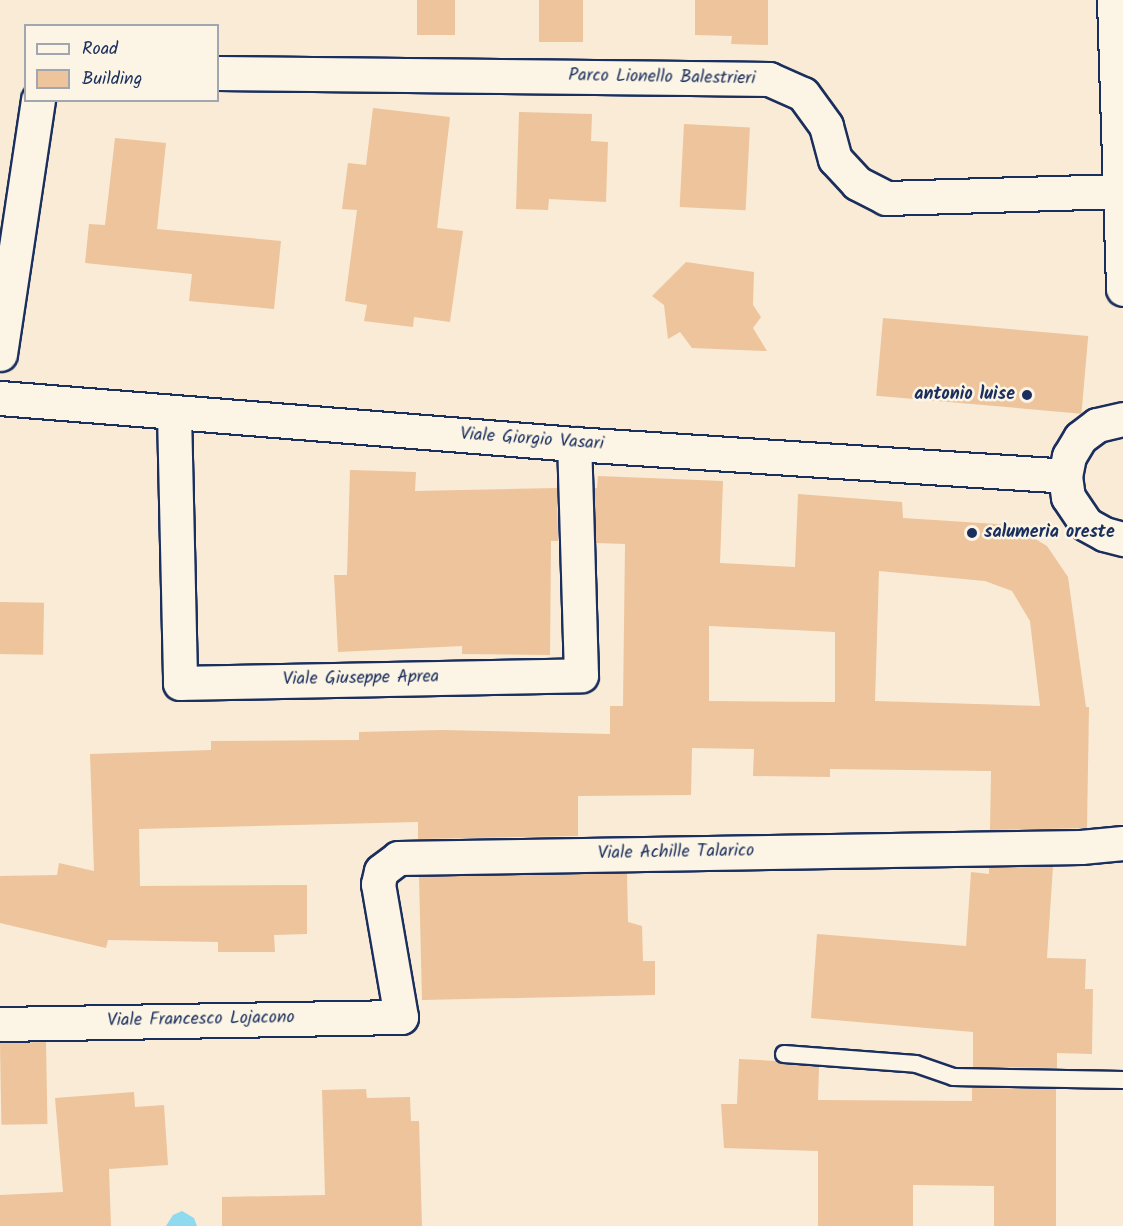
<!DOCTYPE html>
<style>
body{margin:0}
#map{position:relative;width:1123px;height:1226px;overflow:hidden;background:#f9ebd6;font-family:Kalam,sans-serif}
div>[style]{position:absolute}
.water>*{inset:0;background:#8fdaef}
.building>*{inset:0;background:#edc49c;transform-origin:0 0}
.roads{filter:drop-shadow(2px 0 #1b2f5e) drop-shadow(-2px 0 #1b2f5e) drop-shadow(0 2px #1b2f5e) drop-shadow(0 -2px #1b2f5e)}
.lane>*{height:16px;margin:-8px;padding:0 8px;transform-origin:8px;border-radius:8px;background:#fcf5e5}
.street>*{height:33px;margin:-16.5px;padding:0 16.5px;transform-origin:16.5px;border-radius:16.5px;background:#fcf5e5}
.dots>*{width:16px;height:16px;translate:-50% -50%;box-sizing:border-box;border:3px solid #fcf5e5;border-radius:50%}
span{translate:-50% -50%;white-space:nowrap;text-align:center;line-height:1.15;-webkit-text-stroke:5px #fcf5e5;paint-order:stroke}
.street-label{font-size:18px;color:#1b2f5e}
.poi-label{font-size:18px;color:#1b2f5e;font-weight:700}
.right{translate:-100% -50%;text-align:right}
.left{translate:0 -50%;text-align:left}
.legend{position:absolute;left:24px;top:24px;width:195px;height:78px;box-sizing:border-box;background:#fcf5e5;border:2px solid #a2a6af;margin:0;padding:8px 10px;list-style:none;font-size:18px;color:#1b2f5e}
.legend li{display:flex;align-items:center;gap:12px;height:30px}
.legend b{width:30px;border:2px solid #a2a6af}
</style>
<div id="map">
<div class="water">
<div style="clip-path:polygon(182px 1211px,194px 1218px,197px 1226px,166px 1226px,173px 1215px)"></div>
</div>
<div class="building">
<div style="left:417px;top:0;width:38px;height:35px"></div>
<div style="left:539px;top:0;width:44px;height:42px"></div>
<div style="clip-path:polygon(695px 0,768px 0,768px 45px,731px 44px,732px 36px,695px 35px)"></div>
<div style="clip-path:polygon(373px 108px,450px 117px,437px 228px,463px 231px,450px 322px,414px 317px,413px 327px,364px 321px,367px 305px,345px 301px,357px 210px,342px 209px,348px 163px,366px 165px)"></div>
<div style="clip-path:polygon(519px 112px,592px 114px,591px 141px,608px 142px,606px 202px,549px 199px,548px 210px,516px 209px)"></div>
<div style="left:684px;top:124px;width:66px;height:83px;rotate:3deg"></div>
<div style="clip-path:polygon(115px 138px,166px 143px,157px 229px,281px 241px,274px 309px,189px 301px,192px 274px,85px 263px,89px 224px,105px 225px)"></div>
<div style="clip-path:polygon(686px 262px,754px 272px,753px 305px,761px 317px,753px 328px,767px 351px,692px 348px,680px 332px,668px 339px,664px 305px,652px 296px)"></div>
<div style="left:883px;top:318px;width:206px;height:78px;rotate:5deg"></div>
<div style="clip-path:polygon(350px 470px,416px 472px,415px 491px,557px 488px,558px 541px,551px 541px,550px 655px,462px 654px,462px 646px,338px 652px,334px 575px,347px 575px)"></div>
<div style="clip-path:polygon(evenodd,598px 476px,723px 481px,720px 563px,795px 567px,798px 494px,902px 502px,903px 518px,1012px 525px,1047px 546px,1068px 577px,1086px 707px,1089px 707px,1087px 828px,990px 830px,991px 771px,830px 769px,830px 777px,753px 776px,754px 749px,692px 748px,691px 795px,578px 796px,578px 836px,418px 839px,418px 822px,139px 829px,140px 886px,307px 885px,307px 934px,274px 935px,275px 952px,218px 952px,218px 942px,108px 940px,106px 948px,0 923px,0 876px,57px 875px,59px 863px,94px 871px,90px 754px,211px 750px,211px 741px,359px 740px,359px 732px,442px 730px,610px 734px,610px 706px,623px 706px,625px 544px,596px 543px,594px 488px,597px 488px,598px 476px,879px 571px,985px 581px,1012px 591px,1030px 621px,1040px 706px,875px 701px,879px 571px,598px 476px,709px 626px,835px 632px,835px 702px,709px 701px,709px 626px)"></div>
<div style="left:0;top:602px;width:44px;height:52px;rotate:1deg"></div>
<div style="clip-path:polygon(1053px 866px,1047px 958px,1086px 959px,1085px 989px,1093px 989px,1092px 1054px,1057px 1053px,1057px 1068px,973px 1067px,973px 1032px,811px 1018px,817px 934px,966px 946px,971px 872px,989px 874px,989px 867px)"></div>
<div style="clip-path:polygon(627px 873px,628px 922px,642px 926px,643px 961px,655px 961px,655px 995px,422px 1000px,419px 876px)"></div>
<div style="left:46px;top:1042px;width:82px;height:46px;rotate:89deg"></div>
<div style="clip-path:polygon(739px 1059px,776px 1061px,783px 1064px,819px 1067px,818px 1100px,972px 1101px,972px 1088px,1056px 1089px,1056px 1226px,994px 1226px,994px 1186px,913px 1185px,913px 1226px,818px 1226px,818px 1151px,724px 1148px,721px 1104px,737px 1104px)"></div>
<div style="clip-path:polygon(366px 1089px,367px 1098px,410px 1097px,411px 1121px,419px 1121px,422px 1226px,222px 1226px,222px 1197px,325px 1195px,322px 1090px)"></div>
<div style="clip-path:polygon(134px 1092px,135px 1107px,164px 1105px,168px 1165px,109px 1169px,111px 1226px,0 1226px,0 1195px,63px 1192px,55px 1098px)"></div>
</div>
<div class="roads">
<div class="lane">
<div style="left:784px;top:1054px;width:132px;rotate:4.3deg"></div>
<div style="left:916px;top:1064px;width:39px;rotate:19deg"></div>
<div style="left:953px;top:1077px;width:170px;rotate:1deg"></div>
</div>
<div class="street">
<div style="left:1114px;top:0;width:289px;rotate:88.2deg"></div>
<div style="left:218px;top:73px;width:551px;rotate:0.62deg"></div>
<div style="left:769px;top:79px;width:37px;rotate:24deg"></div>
<div style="left:803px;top:94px;width:39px;rotate:54deg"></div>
<div style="left:826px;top:126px;width:34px;rotate:75deg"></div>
<div style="left:835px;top:159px;width:33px;rotate:47deg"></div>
<div style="left:857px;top:183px;width:33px;rotate:27deg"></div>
<div style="left:886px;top:198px;width:234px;rotate:-1.7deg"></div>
<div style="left:0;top:354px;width:257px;rotate:-81.5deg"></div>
<div style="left:0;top:398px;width:576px;rotate:4.58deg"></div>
<div style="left:574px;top:444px;width:492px;rotate:3.7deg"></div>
<div style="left:174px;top:413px;width:270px;rotate:88.7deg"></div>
<div style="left:180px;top:683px;width:401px;rotate:-1.1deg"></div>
<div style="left:581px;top:675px;width:231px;rotate:-91.7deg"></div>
<div style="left:1123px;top:419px;width:27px;rotate:167deg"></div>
<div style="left:1097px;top:425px;width:21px;rotate:143deg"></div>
<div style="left:1080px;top:438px;width:21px;rotate:121deg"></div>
<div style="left:1069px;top:456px;width:20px;rotate:101deg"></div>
<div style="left:1065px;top:476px;width:21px;rotate:82deg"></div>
<div style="left:1068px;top:497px;width:32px;rotate:56deg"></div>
<div style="left:1086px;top:524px;width:21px;rotate:29deg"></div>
<div style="left:1104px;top:534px;width:20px;rotate:15deg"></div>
<div style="left:0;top:1024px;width:401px;rotate:-1deg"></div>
<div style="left:401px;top:1017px;width:135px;rotate:-99.8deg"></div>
<div style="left:378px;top:884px;width:13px;rotate:-77deg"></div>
<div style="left:381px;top:871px;width:21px;rotate:-37deg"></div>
<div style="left:398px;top:858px;width:683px;rotate:-0.92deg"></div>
<div style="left:1081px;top:847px;width:42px;rotate:-5.4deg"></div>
</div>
</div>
<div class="dots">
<div style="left:1027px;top:395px;background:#1b2f5e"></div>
<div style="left:972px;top:533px;background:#1b2f5e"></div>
</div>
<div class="street-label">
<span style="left:662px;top:78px;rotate:1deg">Parco Lionello Balestrieri</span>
<span style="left:532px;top:440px;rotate:4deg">Viale Giorgio Vasari</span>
<span style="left:361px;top:679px;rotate:-1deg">Viale Giuseppe Aprea</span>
<span style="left:676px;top:853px;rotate:-1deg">Viale Achille Talarico</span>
<span style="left:201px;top:1020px;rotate:-1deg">Viale Francesco Lojacono</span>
</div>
<div class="poi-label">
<span class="right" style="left:1015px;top:395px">antonio luise</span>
<span class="left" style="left:984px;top:533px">salumeria oreste</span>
</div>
<ul class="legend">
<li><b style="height:8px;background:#fcf5e5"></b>Road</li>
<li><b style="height:16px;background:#edc49c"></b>Building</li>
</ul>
</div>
